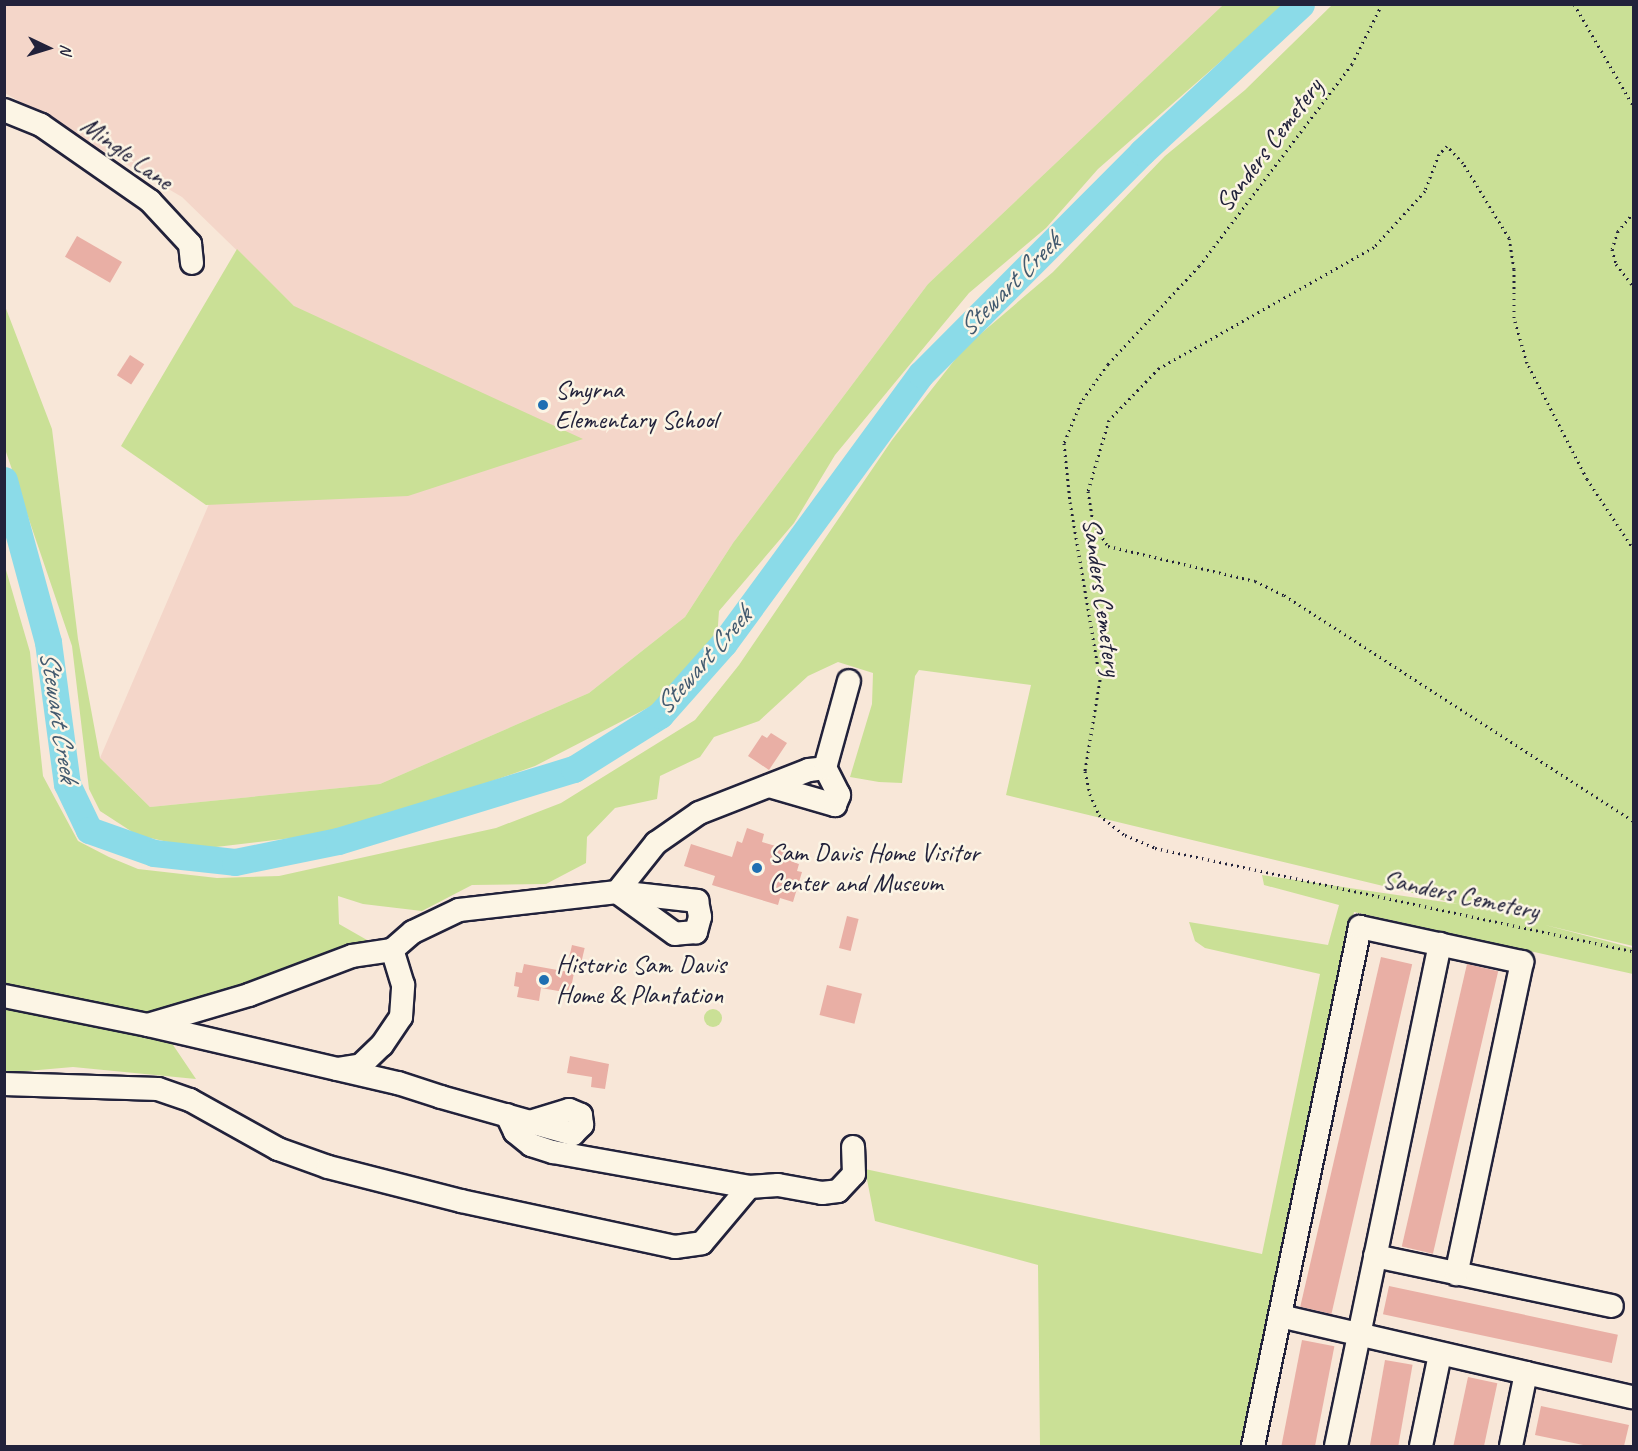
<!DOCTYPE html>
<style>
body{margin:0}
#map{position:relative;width:1638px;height:1451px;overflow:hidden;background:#f8e7d8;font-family:Caveat,sans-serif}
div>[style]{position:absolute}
.built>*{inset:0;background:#f4d6c9}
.green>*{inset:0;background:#cae096}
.round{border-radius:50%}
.river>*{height:27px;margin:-13.5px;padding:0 13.5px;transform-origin:13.5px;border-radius:13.5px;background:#8bdbe8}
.building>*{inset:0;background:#e9afa5;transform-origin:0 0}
.path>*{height:3px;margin-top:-1.5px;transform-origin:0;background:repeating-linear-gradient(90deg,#22223b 0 1.5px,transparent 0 6px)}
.roads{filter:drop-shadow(2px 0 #22223b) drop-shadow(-2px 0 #22223b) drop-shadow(0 2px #22223b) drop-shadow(0 -2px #22223b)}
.minor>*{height:22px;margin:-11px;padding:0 11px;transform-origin:11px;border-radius:11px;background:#fcf5e5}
.dots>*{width:16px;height:16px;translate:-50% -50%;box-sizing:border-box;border:3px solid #fcf5e5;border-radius:50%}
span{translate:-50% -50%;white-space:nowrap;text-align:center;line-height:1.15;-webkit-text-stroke:5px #fcf5e5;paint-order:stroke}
.street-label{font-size:26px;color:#22223b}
.poi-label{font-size:26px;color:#22223b}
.left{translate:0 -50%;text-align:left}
.water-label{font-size:27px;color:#425a6f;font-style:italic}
.frame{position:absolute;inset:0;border:6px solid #22223b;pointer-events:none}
.north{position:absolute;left:18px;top:18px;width:60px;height:60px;-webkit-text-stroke:4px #fcf5e5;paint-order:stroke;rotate:94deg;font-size:16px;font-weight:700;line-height:24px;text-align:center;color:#22223b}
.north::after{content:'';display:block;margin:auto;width:21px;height:27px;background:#22223b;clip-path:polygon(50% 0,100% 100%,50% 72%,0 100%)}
</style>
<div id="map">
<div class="built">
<div style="clip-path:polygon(5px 5px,1223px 5px,928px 284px,733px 543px,685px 617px,589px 693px,380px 784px,150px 807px,100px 758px,294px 306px,182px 197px,5px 93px)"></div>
</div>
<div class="green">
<div style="clip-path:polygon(1223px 5px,1285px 5px,1098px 169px,1046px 228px,969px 293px,835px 455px,794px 523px,719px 611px,717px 639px,703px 650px,661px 701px,535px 766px,350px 831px,199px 849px,137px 835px,100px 811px,89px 789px,72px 646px,5px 449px,5px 306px,52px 429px,78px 639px,100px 758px,150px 807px,380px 784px,589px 693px,685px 617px,733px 543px,928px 284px)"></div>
<div style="clip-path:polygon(1332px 5px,1633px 5px,1633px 946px,1545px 925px,1633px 948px,1633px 974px,1354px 912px,1274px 1294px,1247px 1446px,1040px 1446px,1038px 1265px,875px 1221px,865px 1169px,1262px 1254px,1320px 974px,1205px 948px,1195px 941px,1189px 922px,1328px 945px,1339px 905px,1264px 885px,1262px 875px,1458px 904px,1006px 795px,1031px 685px,919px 670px,915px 676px,902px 783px,879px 782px,850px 777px,872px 704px,873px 673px,838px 662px,808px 676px,759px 721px,714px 737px,700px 757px,660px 776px,657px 799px,615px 808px,587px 837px,586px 863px,546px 884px,472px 885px,422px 911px,363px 904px,338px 896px,339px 924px,367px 940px,351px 950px,161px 1015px,169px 1039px,196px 1079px,73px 1067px,4px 1073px,4px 563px,30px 652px,43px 776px,78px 841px,109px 857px,138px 869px,217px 878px,279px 876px,496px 828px,561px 803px,695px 720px,739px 665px,892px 440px,964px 348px,1053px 272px,1165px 156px,1245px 90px)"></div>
<div style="clip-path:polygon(237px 249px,294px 306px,583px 439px,408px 496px,206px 505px,121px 446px)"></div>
<div class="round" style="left:704px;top:1009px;width:18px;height:18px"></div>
</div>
<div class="river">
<div style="left:4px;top:480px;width:168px;rotate:74.8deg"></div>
<div style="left:48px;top:642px;width:143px;rotate:82.4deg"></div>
<div style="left:67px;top:784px;width:51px;rotate:64.4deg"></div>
<div style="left:89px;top:830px;width:69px;rotate:19.5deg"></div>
<div style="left:154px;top:853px;width:81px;rotate:6.3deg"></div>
<div style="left:235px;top:862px;width:105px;rotate:-11.5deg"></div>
<div style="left:338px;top:841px;width:247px;rotate:-17deg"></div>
<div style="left:574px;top:769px;width:102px;rotate:-32.1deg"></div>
<div style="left:660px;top:715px;width:96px;rotate:-48.4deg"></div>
<div style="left:724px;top:643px;width:333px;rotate:-53.8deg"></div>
<div style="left:921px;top:374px;width:313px;rotate:-45.1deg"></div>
<div style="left:1142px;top:152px;width:217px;rotate:-42.9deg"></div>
</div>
<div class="building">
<div style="left:77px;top:236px;width:52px;height:24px;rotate:30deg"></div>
<div style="left:130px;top:355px;width:17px;height:24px;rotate:33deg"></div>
<div style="clip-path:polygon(771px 733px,787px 743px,769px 770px,748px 756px,762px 735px,767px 738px)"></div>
<div style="clip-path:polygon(747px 828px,764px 834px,762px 842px,796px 852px,793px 862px,799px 864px,797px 871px,802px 872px,793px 902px,780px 898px,778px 905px,712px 885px,715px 876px,684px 866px,691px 844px,732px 857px,737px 841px,742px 843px)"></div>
<div style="left:847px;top:916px;width:12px;height:33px;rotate:14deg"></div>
<div style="left:572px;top:945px;width:13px;height:14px;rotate:13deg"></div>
<div style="left:1381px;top:957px;width:32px;height:359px;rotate:13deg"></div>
<div style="clip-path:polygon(524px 964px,574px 973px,570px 993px,541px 988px,539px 1001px,517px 997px,519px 987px,514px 986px,516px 972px,522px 973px)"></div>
<div style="left:1467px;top:964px;width:32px;height:290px;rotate:13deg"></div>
<div style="left:827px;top:985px;width:36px;height:31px;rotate:14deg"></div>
<div style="clip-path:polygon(570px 1056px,609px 1064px,605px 1089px,591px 1087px,592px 1077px,567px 1073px)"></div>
<div style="left:1389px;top:1286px;width:234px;height:29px;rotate:12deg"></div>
<div style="left:1302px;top:1340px;width:33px;height:108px;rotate:11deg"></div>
<div style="left:1385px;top:1360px;width:28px;height:88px;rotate:10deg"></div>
<div style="left:1468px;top:1377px;width:30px;height:70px;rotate:12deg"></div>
<div style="clip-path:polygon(1541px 1406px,1629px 1425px,1624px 1446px,1588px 1446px,1535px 1435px)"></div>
</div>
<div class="path">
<div style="left:1382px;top:4px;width:67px;rotate:116.6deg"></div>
<div style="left:1352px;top:64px;width:253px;rotate:127.1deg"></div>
<div style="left:1199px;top:266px;width:134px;rotate:132.9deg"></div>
<div style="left:1108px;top:364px;width:47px;rotate:125.4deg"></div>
<div style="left:1081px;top:402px;width:44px;rotate:112.5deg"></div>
<div style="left:1064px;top:443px;width:59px;rotate:84.2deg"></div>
<div style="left:1070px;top:502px;width:181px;rotate:80.4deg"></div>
<div style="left:1100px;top:680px;width:92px;rotate:99.4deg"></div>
<div style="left:1085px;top:771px;width:24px;rotate:78deg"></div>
<div style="left:1090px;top:794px;width:23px;rotate:67deg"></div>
<div style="left:1099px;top:815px;width:33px;rotate:38deg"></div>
<div style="left:1125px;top:835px;width:33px;rotate:23deg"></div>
<div style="left:1155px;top:848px;width:490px;rotate:12.2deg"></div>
<div style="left:1574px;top:4px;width:119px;rotate:59.8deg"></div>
<div style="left:1634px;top:212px;width:25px;rotate:130deg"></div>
<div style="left:1618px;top:231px;width:19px;rotate:108deg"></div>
<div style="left:1612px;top:249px;width:16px;rotate:75deg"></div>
<div style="left:1616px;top:264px;width:29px;rotate:52deg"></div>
<div style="left:1634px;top:550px;width:85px;rotate:-123.5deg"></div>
<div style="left:1587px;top:479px;width:131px;rotate:-117.3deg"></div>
<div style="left:1527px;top:363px;width:47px;rotate:-106.1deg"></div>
<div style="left:1514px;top:318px;width:49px;rotate:-90deg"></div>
<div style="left:1514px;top:269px;width:31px;rotate:-99deg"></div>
<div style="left:1509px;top:238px;width:88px;rotate:-121.5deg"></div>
<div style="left:1463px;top:163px;width:23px;rotate:-133deg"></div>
<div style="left:1447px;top:146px;width:11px;rotate:135deg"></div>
<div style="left:1439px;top:154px;width:40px;rotate:111deg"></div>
<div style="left:1425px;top:191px;width:76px;rotate:132.3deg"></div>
<div style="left:1374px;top:247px;width:247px;rotate:150.6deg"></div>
<div style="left:1159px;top:368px;width:72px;rotate:133.9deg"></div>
<div style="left:1109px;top:420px;width:74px;rotate:106.5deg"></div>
<div style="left:1088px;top:491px;width:32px;rotate:81deg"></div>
<div style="left:1093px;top:523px;width:27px;rotate:57deg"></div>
<div style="left:1108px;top:546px;width:151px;rotate:13.4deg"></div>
<div style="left:1255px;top:581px;width:32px;rotate:26deg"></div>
<div style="left:1284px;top:595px;width:417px;rotate:32.9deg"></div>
</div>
<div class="roads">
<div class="minor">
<div style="left:4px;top:110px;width:40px;rotate:22deg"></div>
<div style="left:41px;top:125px;width:133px;rotate:34.9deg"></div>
<div style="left:150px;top:201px;width:59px;rotate:47.1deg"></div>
<div style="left:190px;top:244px;width:19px;rotate:84deg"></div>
<div style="left:769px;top:786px;width:69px;rotate:16.1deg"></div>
<div style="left:835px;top:805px;width:11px;rotate:-68deg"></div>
<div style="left:839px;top:795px;width:30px;rotate:-117deg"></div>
<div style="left:617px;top:892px;width:63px;rotate:-51.5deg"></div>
<div style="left:656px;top:843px;width:52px;rotate:-34.9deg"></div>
<div style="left:699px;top:813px;width:118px;rotate:-21.4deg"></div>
<div style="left:809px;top:770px;width:16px;rotate:-7deg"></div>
<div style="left:825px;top:768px;width:90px;rotate:-74.6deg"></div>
<div style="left:392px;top:950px;width:28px;rotate:-41deg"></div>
<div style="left:413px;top:932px;width:51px;rotate:-25.6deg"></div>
<div style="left:459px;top:910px;width:159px;rotate:-6.5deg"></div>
<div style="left:617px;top:892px;width:81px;rotate:6.4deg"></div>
<div style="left:697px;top:901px;width:16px;rotate:79deg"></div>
<div style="left:700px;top:917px;width:16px;rotate:105deg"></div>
<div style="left:696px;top:932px;width:21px;rotate:175deg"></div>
<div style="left:675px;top:934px;width:72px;rotate:-144.1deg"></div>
<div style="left:4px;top:996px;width:147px;rotate:11.4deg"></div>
<div style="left:337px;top:1069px;width:24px;rotate:-9deg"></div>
<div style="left:361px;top:1065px;width:29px;rotate:-44deg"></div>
<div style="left:382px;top:1045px;width:34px;rotate:-56deg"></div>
<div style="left:401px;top:1017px;width:32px;rotate:-86deg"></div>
<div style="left:403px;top:985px;width:37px;rotate:-107deg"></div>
<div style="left:392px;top:950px;width:40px;rotate:171.5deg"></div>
<div style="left:352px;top:956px;width:110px;rotate:159.3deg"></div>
<div style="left:249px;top:995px;width:105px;rotate:163.5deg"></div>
<div style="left:148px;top:1025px;width:257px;rotate:13.1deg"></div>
<div style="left:398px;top:1083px;width:45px;rotate:18deg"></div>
<div style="left:441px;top:1097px;width:92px;rotate:15.7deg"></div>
<div style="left:530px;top:1122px;width:45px;rotate:15.6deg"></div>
<div style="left:573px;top:1134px;width:13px;rotate:-45deg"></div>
<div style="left:582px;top:1125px;width:10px;rotate:-96deg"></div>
<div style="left:581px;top:1115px;width:13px;rotate:-157deg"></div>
<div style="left:569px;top:1110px;width:41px;rotate:162.9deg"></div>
<div style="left:4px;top:1084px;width:154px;rotate:1.9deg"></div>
<div style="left:158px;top:1089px;width:34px;rotate:19deg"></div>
<div style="left:190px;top:1100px;width:101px;rotate:29.1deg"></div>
<div style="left:278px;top:1149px;width:53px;rotate:19.8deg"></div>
<div style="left:328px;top:1167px;width:137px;rotate:14.3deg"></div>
<div style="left:461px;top:1201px;width:219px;rotate:12.1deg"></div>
<div style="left:675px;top:1247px;width:27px;rotate:-8deg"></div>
<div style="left:702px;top:1243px;width:73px;rotate:-50deg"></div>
<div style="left:749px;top:1187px;width:29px;rotate:-4deg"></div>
<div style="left:778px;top:1185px;width:45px;rotate:10.3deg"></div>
<div style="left:822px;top:1193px;width:16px;rotate:-7deg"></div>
<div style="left:838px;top:1191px;width:23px;rotate:-47deg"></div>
<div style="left:854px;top:1174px;width:27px;rotate:-92deg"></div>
<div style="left:507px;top:1115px;width:19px;rotate:65deg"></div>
<div style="left:515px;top:1132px;width:21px;rotate:39deg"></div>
<div style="left:531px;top:1145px;width:23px;rotate:18deg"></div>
<div style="left:553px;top:1152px;width:199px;rotate:10.1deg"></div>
<div style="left:1375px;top:1256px;width:242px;rotate:11.9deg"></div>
<div style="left:1280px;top:1316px;width:253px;rotate:13deg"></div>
<div style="left:1526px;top:1373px;width:75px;rotate:101.6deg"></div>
<div style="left:1526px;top:1373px;width:109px;rotate:12.8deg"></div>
<div style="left:1253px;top:1446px;width:530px;rotate:-78.35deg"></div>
<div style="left:1360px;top:927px;width:166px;rotate:12.2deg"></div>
<div style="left:1522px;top:962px;width:319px;rotate:101.9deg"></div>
<div style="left:1336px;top:1446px;width:513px;rotate:-78.3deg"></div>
<div style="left:1421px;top:1446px;width:94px;rotate:-78.3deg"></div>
</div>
</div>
<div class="dots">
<div style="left:543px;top:405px;background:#1f6fb2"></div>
<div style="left:757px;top:868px;background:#1f6fb2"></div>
<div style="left:544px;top:980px;background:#1f6fb2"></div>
</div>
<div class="street-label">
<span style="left:1269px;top:145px;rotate:-53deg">Sanders Cemetery</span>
<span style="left:127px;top:153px;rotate:36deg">Mingle Lane</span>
<span style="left:1102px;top:597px;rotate:82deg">Sanders Cemetery</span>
<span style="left:1461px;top:895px;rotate:12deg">Sanders Cemetery</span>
</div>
<div class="poi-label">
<span class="left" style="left:555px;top:405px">Smyrna<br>Elementary School</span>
<span class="left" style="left:769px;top:868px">Sam Davis Home Visitor<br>Center and Museum</span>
<span class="left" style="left:556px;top:980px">Historic Sam Davis<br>Home &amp; Plantation</span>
</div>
<div class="water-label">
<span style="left:1009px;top:285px;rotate:-45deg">Stewart Creek</span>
<span style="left:703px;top:661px;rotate:-49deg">Stewart Creek</span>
<span style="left:59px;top:716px;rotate:81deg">Stewart Creek</span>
</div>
<div class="frame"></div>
<div class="north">N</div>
</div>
